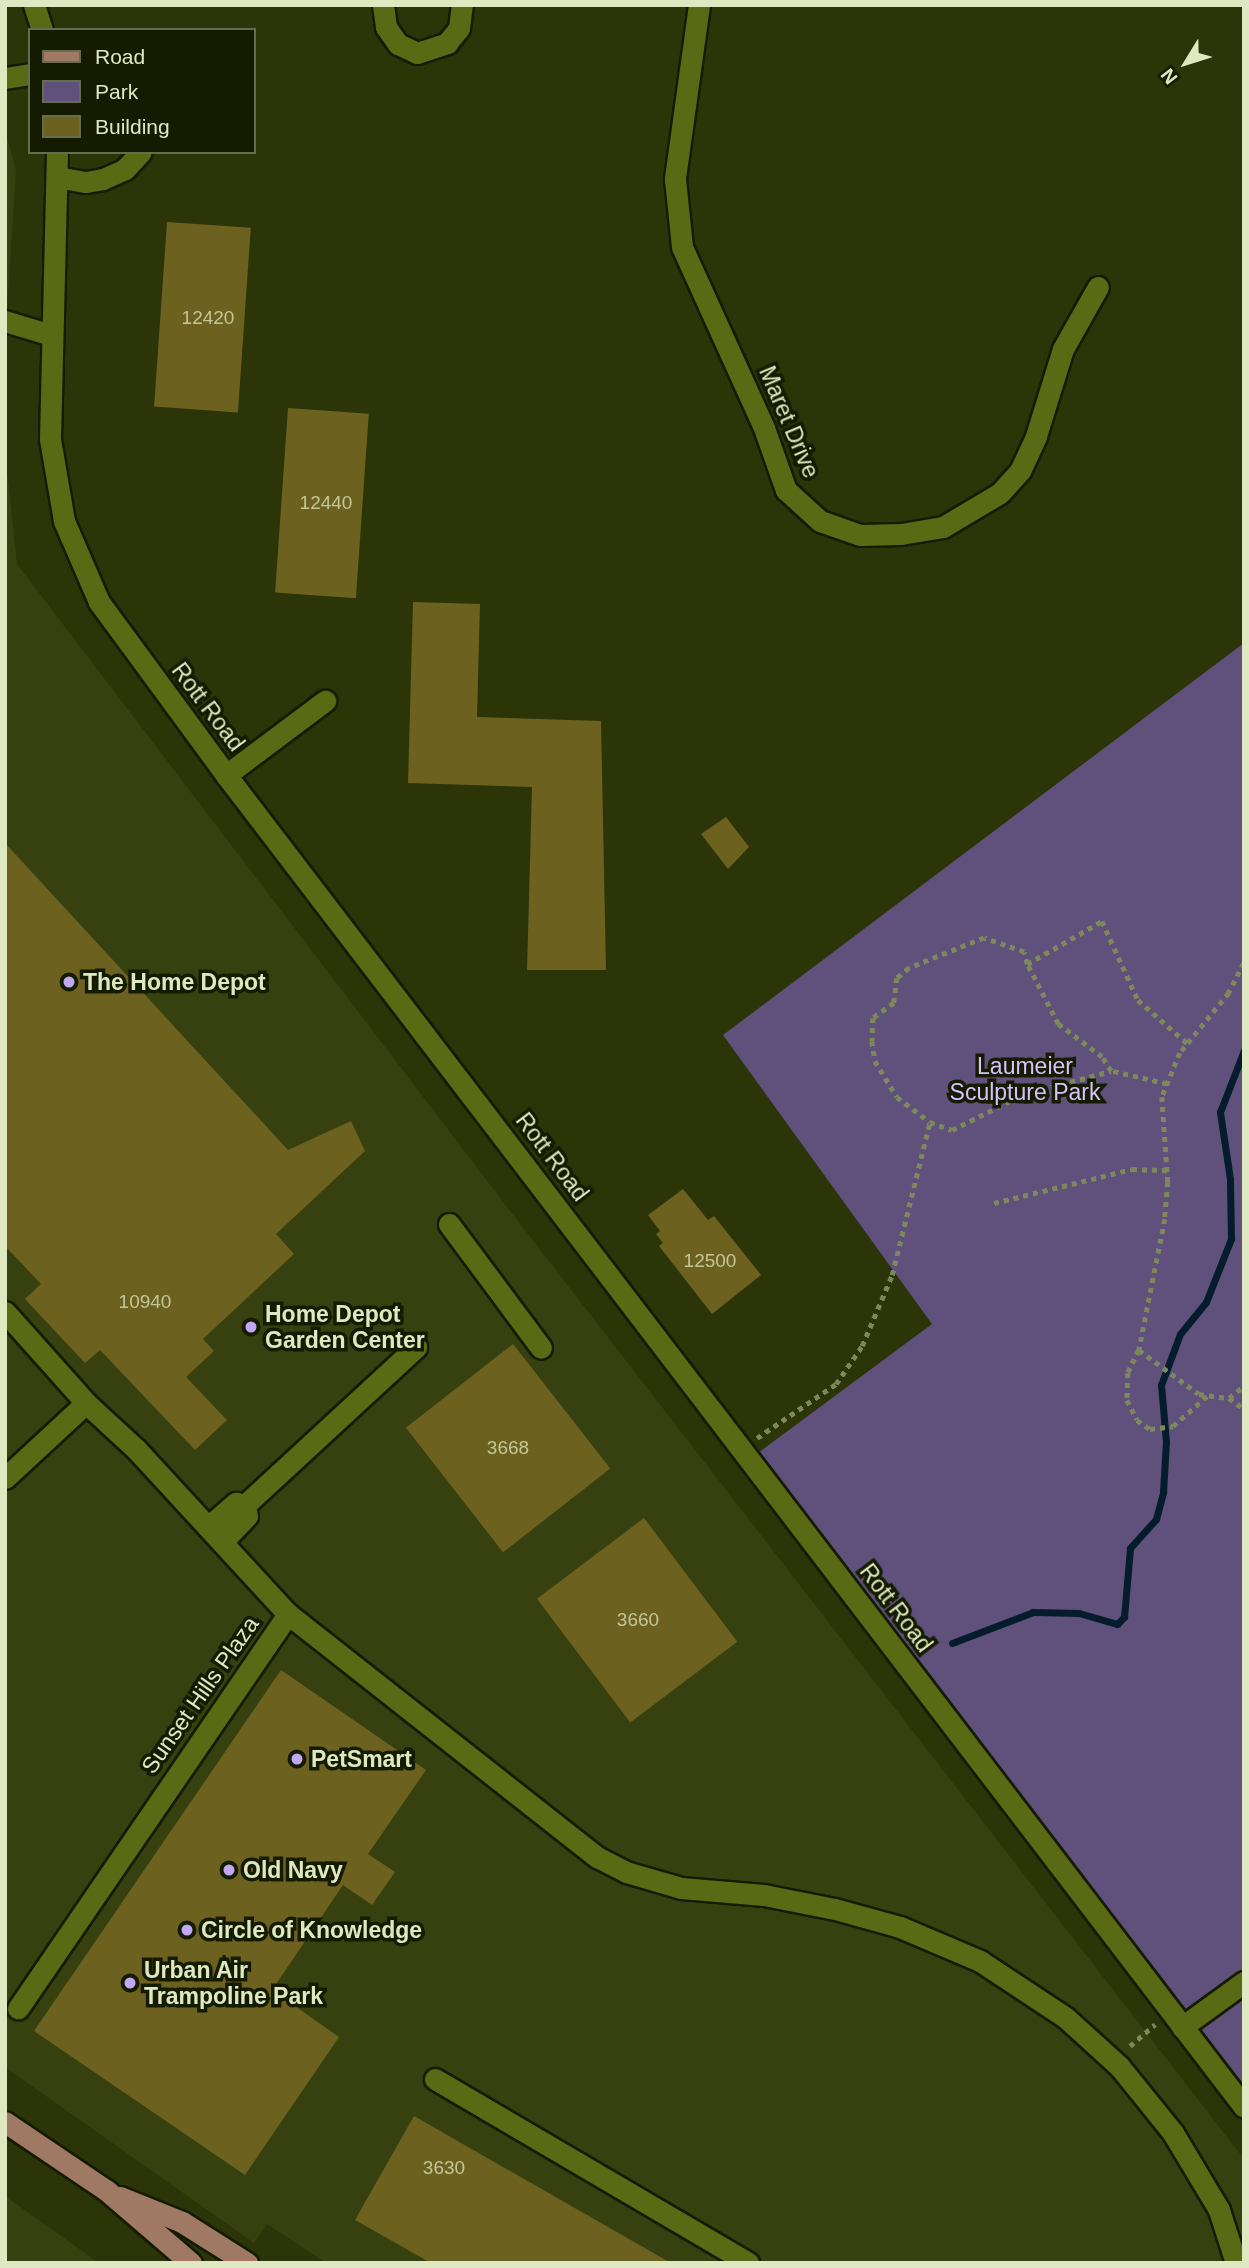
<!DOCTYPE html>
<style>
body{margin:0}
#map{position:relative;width:1249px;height:2268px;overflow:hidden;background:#2c3508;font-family:Helvetica,sans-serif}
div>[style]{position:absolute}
.built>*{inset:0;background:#37410f}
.green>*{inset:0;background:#60507c}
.stream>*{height:7px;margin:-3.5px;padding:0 3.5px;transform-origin:3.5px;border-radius:3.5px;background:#041c2c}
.building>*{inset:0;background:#6c611e;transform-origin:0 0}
.path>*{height:4.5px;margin-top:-2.25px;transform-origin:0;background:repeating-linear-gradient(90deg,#7e885d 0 5px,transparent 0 10px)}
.roads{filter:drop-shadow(2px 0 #151b03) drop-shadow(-2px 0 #151b03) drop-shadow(0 2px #151b03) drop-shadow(0 -2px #151b03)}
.minor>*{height:21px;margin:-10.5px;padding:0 10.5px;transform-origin:10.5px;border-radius:10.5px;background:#5a6a14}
.major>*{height:21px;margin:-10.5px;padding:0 10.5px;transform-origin:10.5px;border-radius:10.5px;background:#a07964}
.dots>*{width:19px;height:19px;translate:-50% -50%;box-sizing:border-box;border:4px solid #151b00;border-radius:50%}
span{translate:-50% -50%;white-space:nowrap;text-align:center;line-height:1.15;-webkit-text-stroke:7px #151b00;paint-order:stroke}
.number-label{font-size:19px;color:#c2c798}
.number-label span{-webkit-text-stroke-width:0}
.street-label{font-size:23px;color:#dee9c1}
.poi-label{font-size:23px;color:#dee9c1;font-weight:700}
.left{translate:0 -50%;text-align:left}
.park-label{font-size:23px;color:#d5c1fb}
.frame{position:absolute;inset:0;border:7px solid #dee9c1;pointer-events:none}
.legend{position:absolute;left:28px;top:28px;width:228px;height:126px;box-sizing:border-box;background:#151b00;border:2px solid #656d4d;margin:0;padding:9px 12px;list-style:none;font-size:21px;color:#dee9c1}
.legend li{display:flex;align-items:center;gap:14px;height:35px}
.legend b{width:35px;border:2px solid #656d4d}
.north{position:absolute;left:1151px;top:28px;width:70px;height:70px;-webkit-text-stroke:5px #151b00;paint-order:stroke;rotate:232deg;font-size:19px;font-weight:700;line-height:28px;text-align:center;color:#dee9c1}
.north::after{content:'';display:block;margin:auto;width:24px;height:32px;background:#dee9c1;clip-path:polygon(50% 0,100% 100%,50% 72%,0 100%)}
</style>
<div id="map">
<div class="built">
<div style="clip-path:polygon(5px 130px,16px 170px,5px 338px)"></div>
<div style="clip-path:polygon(5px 452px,17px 564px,507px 1207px,1244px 2159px,1244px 2263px,326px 2263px,267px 2224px,254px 2243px,5px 2067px)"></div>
<div style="clip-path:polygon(5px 2196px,99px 2263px,5px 2263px)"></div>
</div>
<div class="green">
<div style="clip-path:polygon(1244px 643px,1244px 2085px,758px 1453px,932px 1324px,723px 1035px)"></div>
</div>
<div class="stream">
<div style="left:952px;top:1643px;width:87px;rotate:-20.9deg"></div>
<div style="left:1033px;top:1612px;width:46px;rotate:1.2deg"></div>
<div style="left:1079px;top:1613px;width:40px;rotate:16deg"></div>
<div style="left:1117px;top:1624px;width:10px;rotate:-45deg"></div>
<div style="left:1124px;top:1617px;width:69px;rotate:-85deg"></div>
<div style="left:1130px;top:1548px;width:39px;rotate:-48deg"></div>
<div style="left:1156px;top:1519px;width:28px;rotate:-75deg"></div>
<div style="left:1163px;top:1492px;width:50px;rotate:-86.6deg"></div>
<div style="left:1166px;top:1442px;width:57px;rotate:-95deg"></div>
<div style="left:1161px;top:1385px;width:54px;rotate:-69.6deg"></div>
<div style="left:1180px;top:1334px;width:41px;rotate:-50.9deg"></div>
<div style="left:1206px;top:1302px;width:68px;rotate:-68.4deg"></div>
<div style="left:1231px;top:1239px;width:60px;rotate:-91deg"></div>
<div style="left:1230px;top:1179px;width:68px;rotate:-98.5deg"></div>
<div style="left:1220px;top:1112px;width:66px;rotate:-68.8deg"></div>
</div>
<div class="building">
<div style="left:167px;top:222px;width:84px;height:185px;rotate:4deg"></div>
<div style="left:288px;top:408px;width:81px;height:185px;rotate:4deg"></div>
<div style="clip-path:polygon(413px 602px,480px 604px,477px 717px,601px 721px,606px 970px,527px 970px,532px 787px,408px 783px)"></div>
<div style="clip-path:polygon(726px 817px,749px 847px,728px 869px,701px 834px)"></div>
<div style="clip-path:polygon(5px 843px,288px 1150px,351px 1121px,365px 1151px,276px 1234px,294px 1254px,203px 1339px,214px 1351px,186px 1377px,227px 1420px,195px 1450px,100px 1350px,85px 1363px,25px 1299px,41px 1284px,5px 1246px)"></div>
<div style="clip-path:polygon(683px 1189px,708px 1220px,714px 1216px,761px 1275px,712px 1314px,659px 1246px,663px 1243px,656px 1234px,660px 1231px,648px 1215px)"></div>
<div style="left:513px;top:1344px;width:158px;height:136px;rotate:52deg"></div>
<div style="left:644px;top:1518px;width:155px;height:134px;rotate:53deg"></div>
<div style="clip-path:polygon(281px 1670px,426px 1770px,368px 1854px,395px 1872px,372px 1905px,343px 1885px,272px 1990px,339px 2037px,245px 2175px,34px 2031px)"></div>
<div style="clip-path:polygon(414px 2116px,671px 2263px,431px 2263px,355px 2220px)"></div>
</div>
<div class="path">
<div style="left:1244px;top:963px;width:34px;rotate:117deg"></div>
<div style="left:1229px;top:993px;width:77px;rotate:129.2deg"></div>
<div style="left:1180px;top:1053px;width:48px;rotate:112.2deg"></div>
<div style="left:1162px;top:1097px;width:85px;rotate:86deg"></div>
<div style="left:1168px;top:1182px;width:37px;rotate:95deg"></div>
<div style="left:1165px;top:1219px;width:134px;rotate:101.2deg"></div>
<div style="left:1139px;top:1350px;width:74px;rotate:36.3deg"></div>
<div style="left:1199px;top:1394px;width:30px;rotate:8deg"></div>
<div style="left:1229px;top:1398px;width:19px;rotate:-39deg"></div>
<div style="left:1027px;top:964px;width:12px;rotate:-104deg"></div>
<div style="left:1024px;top:952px;width:42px;rotate:-160.7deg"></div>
<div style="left:984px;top:938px;width:81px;rotate:158.2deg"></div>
<div style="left:909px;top:968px;width:16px;rotate:140deg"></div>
<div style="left:897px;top:978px;width:25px;rotate:97deg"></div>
<div style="left:894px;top:1003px;width:26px;rotate:144deg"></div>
<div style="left:873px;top:1018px;width:23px;rotate:92deg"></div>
<div style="left:872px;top:1041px;width:20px;rotate:81deg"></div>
<div style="left:875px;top:1061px;width:42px;rotate:58.6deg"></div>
<div style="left:897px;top:1097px;width:41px;rotate:37.1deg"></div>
<div style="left:930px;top:1122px;width:23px;rotate:20deg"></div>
<div style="left:952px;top:1130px;width:78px;rotate:-26.6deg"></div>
<div style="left:1022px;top:1095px;width:92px;rotate:-15.1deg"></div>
<div style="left:1167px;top:1084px;width:57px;rotate:-166.9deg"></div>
<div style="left:1111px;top:1071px;width:17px;rotate:-123deg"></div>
<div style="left:1102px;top:1057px;width:55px;rotate:-143.1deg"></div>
<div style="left:1058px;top:1024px;width:68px;rotate:-117.3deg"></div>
<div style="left:1027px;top:964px;width:86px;rotate:-29.8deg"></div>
<div style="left:1102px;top:921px;width:87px;rotate:65.5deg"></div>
<div style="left:1138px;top:1000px;width:67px;rotate:41.3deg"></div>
<div style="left:994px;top:1203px;width:142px;rotate:-13.8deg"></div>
<div style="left:1132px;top:1169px;width:35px;rotate:2deg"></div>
<div style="left:1139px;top:1350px;width:25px;rotate:116deg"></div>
<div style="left:1128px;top:1373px;width:27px;rotate:92deg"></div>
<div style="left:1127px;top:1400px;width:22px;rotate:63deg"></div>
<div style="left:1137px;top:1420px;width:16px;rotate:35deg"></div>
<div style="left:1150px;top:1429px;width:23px;rotate:-7deg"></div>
<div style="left:1173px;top:1426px;width:45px;rotate:-41.4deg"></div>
<div style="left:1229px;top:1398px;width:19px;rotate:36deg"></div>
<div style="left:757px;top:1438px;width:96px;rotate:-34.4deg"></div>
<div style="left:836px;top:1384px;width:46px;rotate:-55.6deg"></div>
<div style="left:862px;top:1346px;width:77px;rotate:-67.1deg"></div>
<div style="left:892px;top:1275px;width:158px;rotate:-76.1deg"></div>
<div style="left:1130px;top:2046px;width:33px;rotate:-41deg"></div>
</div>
<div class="roads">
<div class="minor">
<div style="left:34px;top:5px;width:26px;rotate:72deg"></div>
<div style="left:383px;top:5px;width:22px;rotate:82deg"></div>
<div style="left:386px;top:27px;width:21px;rotate:55deg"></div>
<div style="left:398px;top:44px;width:21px;rotate:25deg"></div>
<div style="left:417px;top:53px;width:32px;rotate:-18deg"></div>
<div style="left:447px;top:43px;width:19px;rotate:-51deg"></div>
<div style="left:459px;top:28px;width:23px;rotate:-83deg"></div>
<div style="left:699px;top:5px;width:176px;rotate:97.9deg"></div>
<div style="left:675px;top:179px;width:68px;rotate:84.1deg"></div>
<div style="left:682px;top:247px;width:199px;rotate:65.6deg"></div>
<div style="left:764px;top:428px;width:66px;rotate:70.5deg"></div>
<div style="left:786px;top:490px;width:46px;rotate:42.4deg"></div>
<div style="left:820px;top:521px;width:42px;rotate:19.3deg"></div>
<div style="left:860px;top:535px;width:41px;rotate:-1.4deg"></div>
<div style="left:901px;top:534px;width:43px;rotate:-9.5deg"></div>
<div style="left:943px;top:527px;width:66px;rotate:-30.8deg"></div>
<div style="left:1000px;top:493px;width:30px;rotate:-48deg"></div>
<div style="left:1020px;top:471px;width:38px;rotate:-65deg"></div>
<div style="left:1036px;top:436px;width:91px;rotate:-72.8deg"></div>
<div style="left:1063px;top:349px;width:71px;rotate:-60.6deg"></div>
<div style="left:5px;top:78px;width:25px;rotate:-9deg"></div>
<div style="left:57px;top:152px;width:287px;rotate:91.4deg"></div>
<div style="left:50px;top:439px;width:83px;rotate:80.3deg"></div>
<div style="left:64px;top:521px;width:88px;rotate:66.6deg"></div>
<div style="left:99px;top:602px;width:215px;rotate:53.7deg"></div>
<div style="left:226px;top:775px;width:1676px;rotate:52.61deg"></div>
<div style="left:57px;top:177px;width:29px;rotate:10deg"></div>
<div style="left:86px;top:182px;width:17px;rotate:-10deg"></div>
<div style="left:103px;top:179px;width:24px;rotate:-24deg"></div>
<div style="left:125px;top:169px;width:23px;rotate:-47deg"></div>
<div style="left:5px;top:321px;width:48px;rotate:16.9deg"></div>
<div style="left:226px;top:775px;width:124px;rotate:-36.8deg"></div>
<div style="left:449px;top:1224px;width:154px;rotate:53.4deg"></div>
<div style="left:5px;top:1312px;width:122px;rotate:48.3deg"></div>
<div style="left:86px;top:1403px;width:69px;rotate:42.7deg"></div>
<div style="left:137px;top:1450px;width:223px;rotate:47.4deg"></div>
<div style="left:288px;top:1614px;width:478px;rotate:124.4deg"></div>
<div style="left:5px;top:1478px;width:110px;rotate:-42.8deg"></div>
<div style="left:245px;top:1505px;width:233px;rotate:-42.7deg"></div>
<div style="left:208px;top:1527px;width:37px;rotate:-41deg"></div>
<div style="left:236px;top:1503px;width:9px;rotate:13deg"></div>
<div style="left:245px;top:1505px;width:11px;rotate:80deg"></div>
<div style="left:247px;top:1516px;width:36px;rotate:134deg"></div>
<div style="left:288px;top:1614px;width:393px;rotate:38.2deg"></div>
<div style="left:597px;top:1857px;width:33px;rotate:27deg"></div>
<div style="left:626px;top:1872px;width:57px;rotate:16.2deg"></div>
<div style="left:681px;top:1888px;width:83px;rotate:4.8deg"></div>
<div style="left:764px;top:1895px;width:72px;rotate:11.2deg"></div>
<div style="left:835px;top:1909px;width:67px;rotate:15.5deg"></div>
<div style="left:900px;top:1927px;width:87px;rotate:23deg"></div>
<div style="left:980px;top:1961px;width:103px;rotate:33.5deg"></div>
<div style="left:1066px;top:2018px;width:72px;rotate:42.2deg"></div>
<div style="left:1119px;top:2066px;width:86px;rotate:51.1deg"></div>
<div style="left:1173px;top:2133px;width:90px;rotate:59.1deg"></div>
<div style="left:1219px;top:2210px;width:56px;rotate:72.2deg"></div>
<div style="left:1182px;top:2027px;width:77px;rotate:-36deg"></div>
<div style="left:435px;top:2079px;width:363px;rotate:30.4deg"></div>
</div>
<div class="major">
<div style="left:5px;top:2122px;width:122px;rotate:34deg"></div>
<div style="left:106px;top:2190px;width:112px;rotate:40.7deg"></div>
<div style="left:120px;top:2197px;width:67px;rotate:22deg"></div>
<div style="left:182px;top:2222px;width:77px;rotate:32.2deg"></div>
</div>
</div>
<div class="dots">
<div style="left:69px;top:982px;background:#c2a8f2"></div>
<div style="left:251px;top:1327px;background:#c2a8f2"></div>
<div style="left:297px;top:1759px;background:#c2a8f2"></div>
<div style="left:229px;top:1870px;background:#c2a8f2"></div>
<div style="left:187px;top:1930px;background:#c2a8f2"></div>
<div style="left:130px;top:1983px;background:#c2a8f2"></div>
</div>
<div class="number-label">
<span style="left:208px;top:318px">12420</span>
<span style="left:326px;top:503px">12440</span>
<span style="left:710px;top:1261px">12500</span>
<span style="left:145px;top:1302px">10940</span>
<span style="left:508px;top:1448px">3668</span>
<span style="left:638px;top:1620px">3660</span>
<span style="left:444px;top:2168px">3630</span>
</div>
<div class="street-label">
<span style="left:789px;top:422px;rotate:67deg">Maret Drive</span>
<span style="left:208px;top:707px;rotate:53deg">Rott Road</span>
<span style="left:552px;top:1157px;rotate:53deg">Rott Road</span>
<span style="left:896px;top:1608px;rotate:53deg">Rott Road</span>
<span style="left:200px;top:1695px;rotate:-55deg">Sunset Hills Plaza</span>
</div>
<div class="poi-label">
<span class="left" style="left:83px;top:982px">The Home Depot</span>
<span class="left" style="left:265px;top:1327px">Home Depot<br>Garden Center</span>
<span class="left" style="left:311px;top:1759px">PetSmart</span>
<span class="left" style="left:243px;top:1870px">Old Navy</span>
<span class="left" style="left:201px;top:1930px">Circle of Knowledge</span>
<span class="left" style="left:144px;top:1983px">Urban Air<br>Trampoline Park</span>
</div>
<div class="park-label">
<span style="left:1025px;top:1079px">Laumeier<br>Sculpture Park</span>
</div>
<div class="frame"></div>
<ul class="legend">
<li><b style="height:9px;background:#a07964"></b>Road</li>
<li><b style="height:19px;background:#60507c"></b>Park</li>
<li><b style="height:19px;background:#6c611e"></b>Building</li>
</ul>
<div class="north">N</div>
</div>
